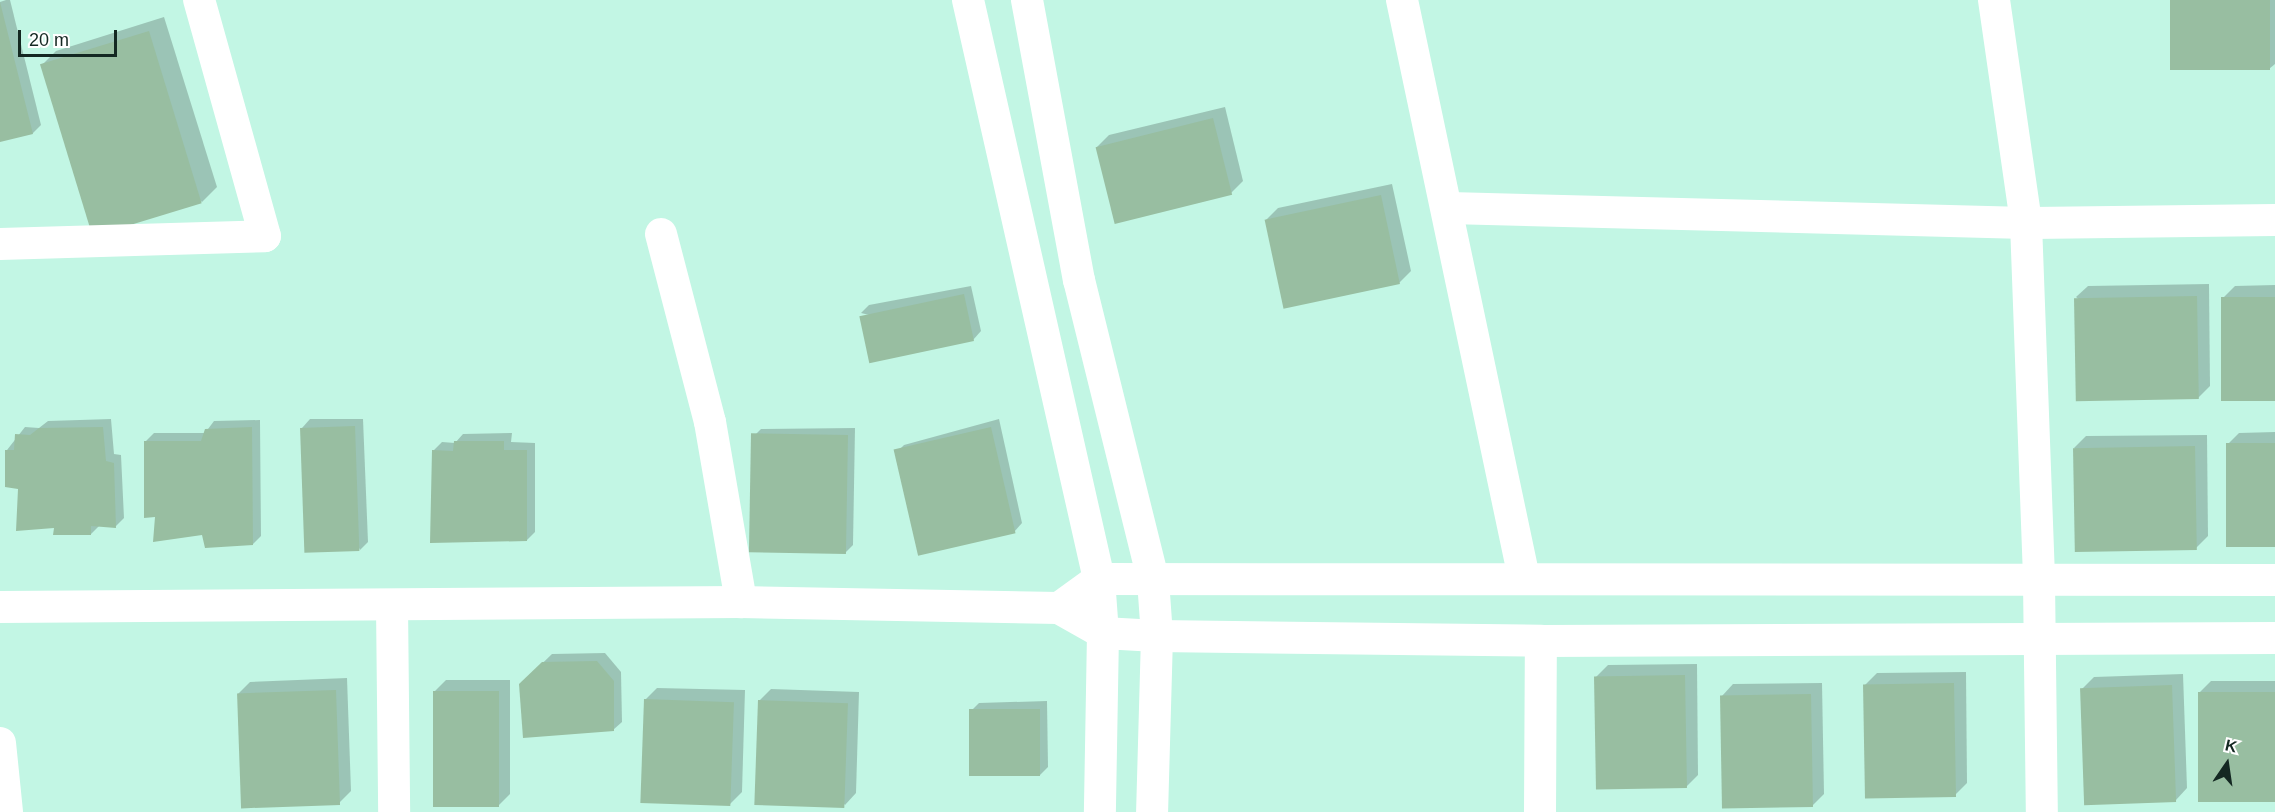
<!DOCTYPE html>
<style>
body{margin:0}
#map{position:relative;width:2275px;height:812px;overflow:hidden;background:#c2f6e4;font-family:Helvetica,sans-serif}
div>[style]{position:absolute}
.shadow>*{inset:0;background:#0003}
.building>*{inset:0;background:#98bea1;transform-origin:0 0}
.minor>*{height:32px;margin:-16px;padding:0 16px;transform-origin:16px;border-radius:16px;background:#fff}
span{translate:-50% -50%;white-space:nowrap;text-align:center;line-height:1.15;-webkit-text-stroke:5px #fff;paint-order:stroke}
.north{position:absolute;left:2197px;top:734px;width:60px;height:60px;-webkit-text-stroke:4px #fff;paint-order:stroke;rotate:13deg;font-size:16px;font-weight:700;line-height:24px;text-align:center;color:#142822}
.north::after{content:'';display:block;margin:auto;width:21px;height:27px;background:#142822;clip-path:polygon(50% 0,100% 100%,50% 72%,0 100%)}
.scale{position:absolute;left:18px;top:30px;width:99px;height:27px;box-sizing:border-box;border:3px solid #142822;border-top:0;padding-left:8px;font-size:18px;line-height:21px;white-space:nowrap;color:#142822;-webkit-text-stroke:4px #fff;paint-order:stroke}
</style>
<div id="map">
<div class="shadow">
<div style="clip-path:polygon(6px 0,10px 0,41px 125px,33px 133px,0 140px,0 2px)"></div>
<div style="clip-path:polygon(2171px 0,2275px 0,2275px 64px,2269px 69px)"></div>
<div style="clip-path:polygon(164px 17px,217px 187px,202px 202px,41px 66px,56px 51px)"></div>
<div style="clip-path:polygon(1225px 107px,1243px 181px,1231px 193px,1097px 147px,1109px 135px)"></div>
<div style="clip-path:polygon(1392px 184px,1411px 271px,1399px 283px,1266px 220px,1278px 208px)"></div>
<div style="clip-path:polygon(2209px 284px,2210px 386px,2198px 398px,2076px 297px,2088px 286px)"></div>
<div style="clip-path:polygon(2275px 285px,2275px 399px,2223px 298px,2235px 286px)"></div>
<div style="clip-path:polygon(971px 286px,981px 331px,973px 340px,861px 313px,869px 305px)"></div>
<div style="clip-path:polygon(111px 419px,114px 454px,121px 455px,124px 518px,116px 526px,100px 525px,91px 534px,56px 526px,20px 488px,7px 450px,25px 427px,39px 428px,48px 421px)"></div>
<div style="clip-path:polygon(310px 419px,363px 419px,368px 542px,360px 550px,302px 428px)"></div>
<div style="clip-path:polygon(999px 419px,1022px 523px,1014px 532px,896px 453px,904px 445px)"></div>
<div style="clip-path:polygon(260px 420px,261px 536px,253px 544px,203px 534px,157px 515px,146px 441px,154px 433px,205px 433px,214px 421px)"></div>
<div style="clip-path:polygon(855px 428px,853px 545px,845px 553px,753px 437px,761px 429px)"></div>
<div style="clip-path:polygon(2275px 432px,2275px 546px,2227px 445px,2239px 433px)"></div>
<div style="clip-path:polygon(512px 433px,511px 442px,535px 443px,535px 532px,527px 540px,433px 451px,442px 442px,455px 443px,463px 434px)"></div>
<div style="clip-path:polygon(2207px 435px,2208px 536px,2196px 548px,2074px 448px,2086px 436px)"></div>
<div style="clip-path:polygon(605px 653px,621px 672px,622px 722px,613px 730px,521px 684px,552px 654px)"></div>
<div style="clip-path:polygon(1697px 664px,1698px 775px,1686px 787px,1596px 677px,1608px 665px)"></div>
<div style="clip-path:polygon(1966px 672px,1967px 783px,1955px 795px,1865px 685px,1877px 673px)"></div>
<div style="clip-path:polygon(2183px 674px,2187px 788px,2176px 800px,2082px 689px,2094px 677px)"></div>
<div style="clip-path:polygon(347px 678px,351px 791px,339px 803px,238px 694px,250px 682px)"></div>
<div style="clip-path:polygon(446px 680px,510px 680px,510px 794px,498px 806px,434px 692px)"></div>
<div style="clip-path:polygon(2211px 681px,2275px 681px,2275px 801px,2199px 693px)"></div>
<div style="clip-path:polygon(1822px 683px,1824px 794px,1812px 806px,1722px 696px,1733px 684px)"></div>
<div style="clip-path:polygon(657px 688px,745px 690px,742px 792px,730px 804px,645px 700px)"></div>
<div style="clip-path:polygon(771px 689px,859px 692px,856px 793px,845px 805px,759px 701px)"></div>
<div style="clip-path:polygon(1047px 701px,1048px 767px,1040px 775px,971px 711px,979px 703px)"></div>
</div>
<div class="building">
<div style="left:2170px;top:0;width:100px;height:70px"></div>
<div style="clip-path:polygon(0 2px,33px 134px,0 142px)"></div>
<div style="left:149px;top:31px;width:180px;height:114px;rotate:73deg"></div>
<div style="left:1213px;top:118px;width:79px;height:121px;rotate:76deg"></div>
<div style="left:1381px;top:195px;width:91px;height:119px;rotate:78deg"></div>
<div style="left:964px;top:294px;width:48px;height:107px;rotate:78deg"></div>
<div style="left:2197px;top:296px;width:103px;height:123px;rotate:89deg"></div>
<div style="left:2221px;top:297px;width:54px;height:104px"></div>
<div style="left:355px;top:426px;width:125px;height:55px;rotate:88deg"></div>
<div style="clip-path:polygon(103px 427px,106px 461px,114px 463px,116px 528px,91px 526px,91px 535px,53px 535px,54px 528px,16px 531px,18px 489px,5px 487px,5px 450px,14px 450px,15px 434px,30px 435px,39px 428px)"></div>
<div style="clip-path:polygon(252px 427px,253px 545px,205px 548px,202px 535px,153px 542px,155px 517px,144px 518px,144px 441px,201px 441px,205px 429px)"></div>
<div style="left:991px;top:427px;width:109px;height:100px;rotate:77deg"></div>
<div style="left:848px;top:435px;width:119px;height:97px;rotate:91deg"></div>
<div style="clip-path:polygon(454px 441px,504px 441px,504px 450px,527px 450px,527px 541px,430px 543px,432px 450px,453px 451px)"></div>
<div style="left:2275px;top:443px;width:104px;height:49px;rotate:90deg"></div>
<div style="left:2195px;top:446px;width:104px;height:122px;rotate:89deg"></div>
<div style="clip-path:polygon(597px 661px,614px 681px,614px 731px,523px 738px,519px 684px,542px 662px)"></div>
<div style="left:1685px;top:675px;width:113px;height:91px;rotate:89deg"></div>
<div style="left:1954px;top:683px;width:114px;height:91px;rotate:89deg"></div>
<div style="left:2172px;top:685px;width:117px;height:92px;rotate:88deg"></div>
<div style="left:336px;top:690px;width:115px;height:99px;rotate:88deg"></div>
<div style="left:433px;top:691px;width:66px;height:116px"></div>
<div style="left:2275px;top:692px;width:110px;height:77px;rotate:90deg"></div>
<div style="left:1811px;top:694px;width:113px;height:91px;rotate:89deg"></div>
<div style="left:644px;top:699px;width:90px;height:104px;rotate:2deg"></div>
<div style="left:758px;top:700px;width:90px;height:105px;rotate:2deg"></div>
<div style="left:1040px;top:709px;width:67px;height:71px;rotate:90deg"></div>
</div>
<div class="minor">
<div style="left:968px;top:0;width:594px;rotate:77.25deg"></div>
<div style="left:1099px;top:579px;width:54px;rotate:85.8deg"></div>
<div style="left:1103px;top:633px;width:179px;rotate:91deg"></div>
<div style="left:1027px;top:0;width:285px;rotate:79.5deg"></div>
<div style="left:1079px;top:280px;width:309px;rotate:76.1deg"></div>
<div style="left:1153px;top:580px;width:56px;rotate:85.9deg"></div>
<div style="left:1157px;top:636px;width:176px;rotate:91.6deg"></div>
<div style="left:1402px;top:0;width:591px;rotate:78.08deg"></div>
<div style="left:1994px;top:0;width:225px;rotate:81.8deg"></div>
<div style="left:2026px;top:223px;width:358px;rotate:87.9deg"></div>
<div style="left:2039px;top:581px;width:231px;rotate:89.3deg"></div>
<div style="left:1449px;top:208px;width:577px;rotate:1.49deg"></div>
<div style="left:2026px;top:223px;width:249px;rotate:-0.7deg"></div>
<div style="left:661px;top:234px;width:194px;rotate:75.4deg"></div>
<div style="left:710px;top:422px;width:183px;rotate:80.2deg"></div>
<div style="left:0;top:244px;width:265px;rotate:-1.7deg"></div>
<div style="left:265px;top:236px;width:245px;rotate:-105.6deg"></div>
<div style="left:392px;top:605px;width:207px;rotate:89.4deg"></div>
<div style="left:0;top:607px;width:741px;rotate:-0.39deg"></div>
<div style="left:741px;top:602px;width:318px;rotate:1.1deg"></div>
<div style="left:1059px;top:608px;width:51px;rotate:29.6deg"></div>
<div style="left:1103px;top:633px;width:54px;rotate:3.2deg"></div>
<div style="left:1157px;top:636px;width:384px;rotate:0.7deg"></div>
<div style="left:1541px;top:641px;width:734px;rotate:-0.23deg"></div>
<div style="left:1059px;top:608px;width:49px;rotate:-35.9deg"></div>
<div style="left:1099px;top:579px;width:1176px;rotate:0.05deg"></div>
<div style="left:0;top:743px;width:69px;rotate:84.2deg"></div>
<div style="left:1540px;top:812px;width:171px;rotate:-89.7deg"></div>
</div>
<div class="north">K</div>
<div class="scale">20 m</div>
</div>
